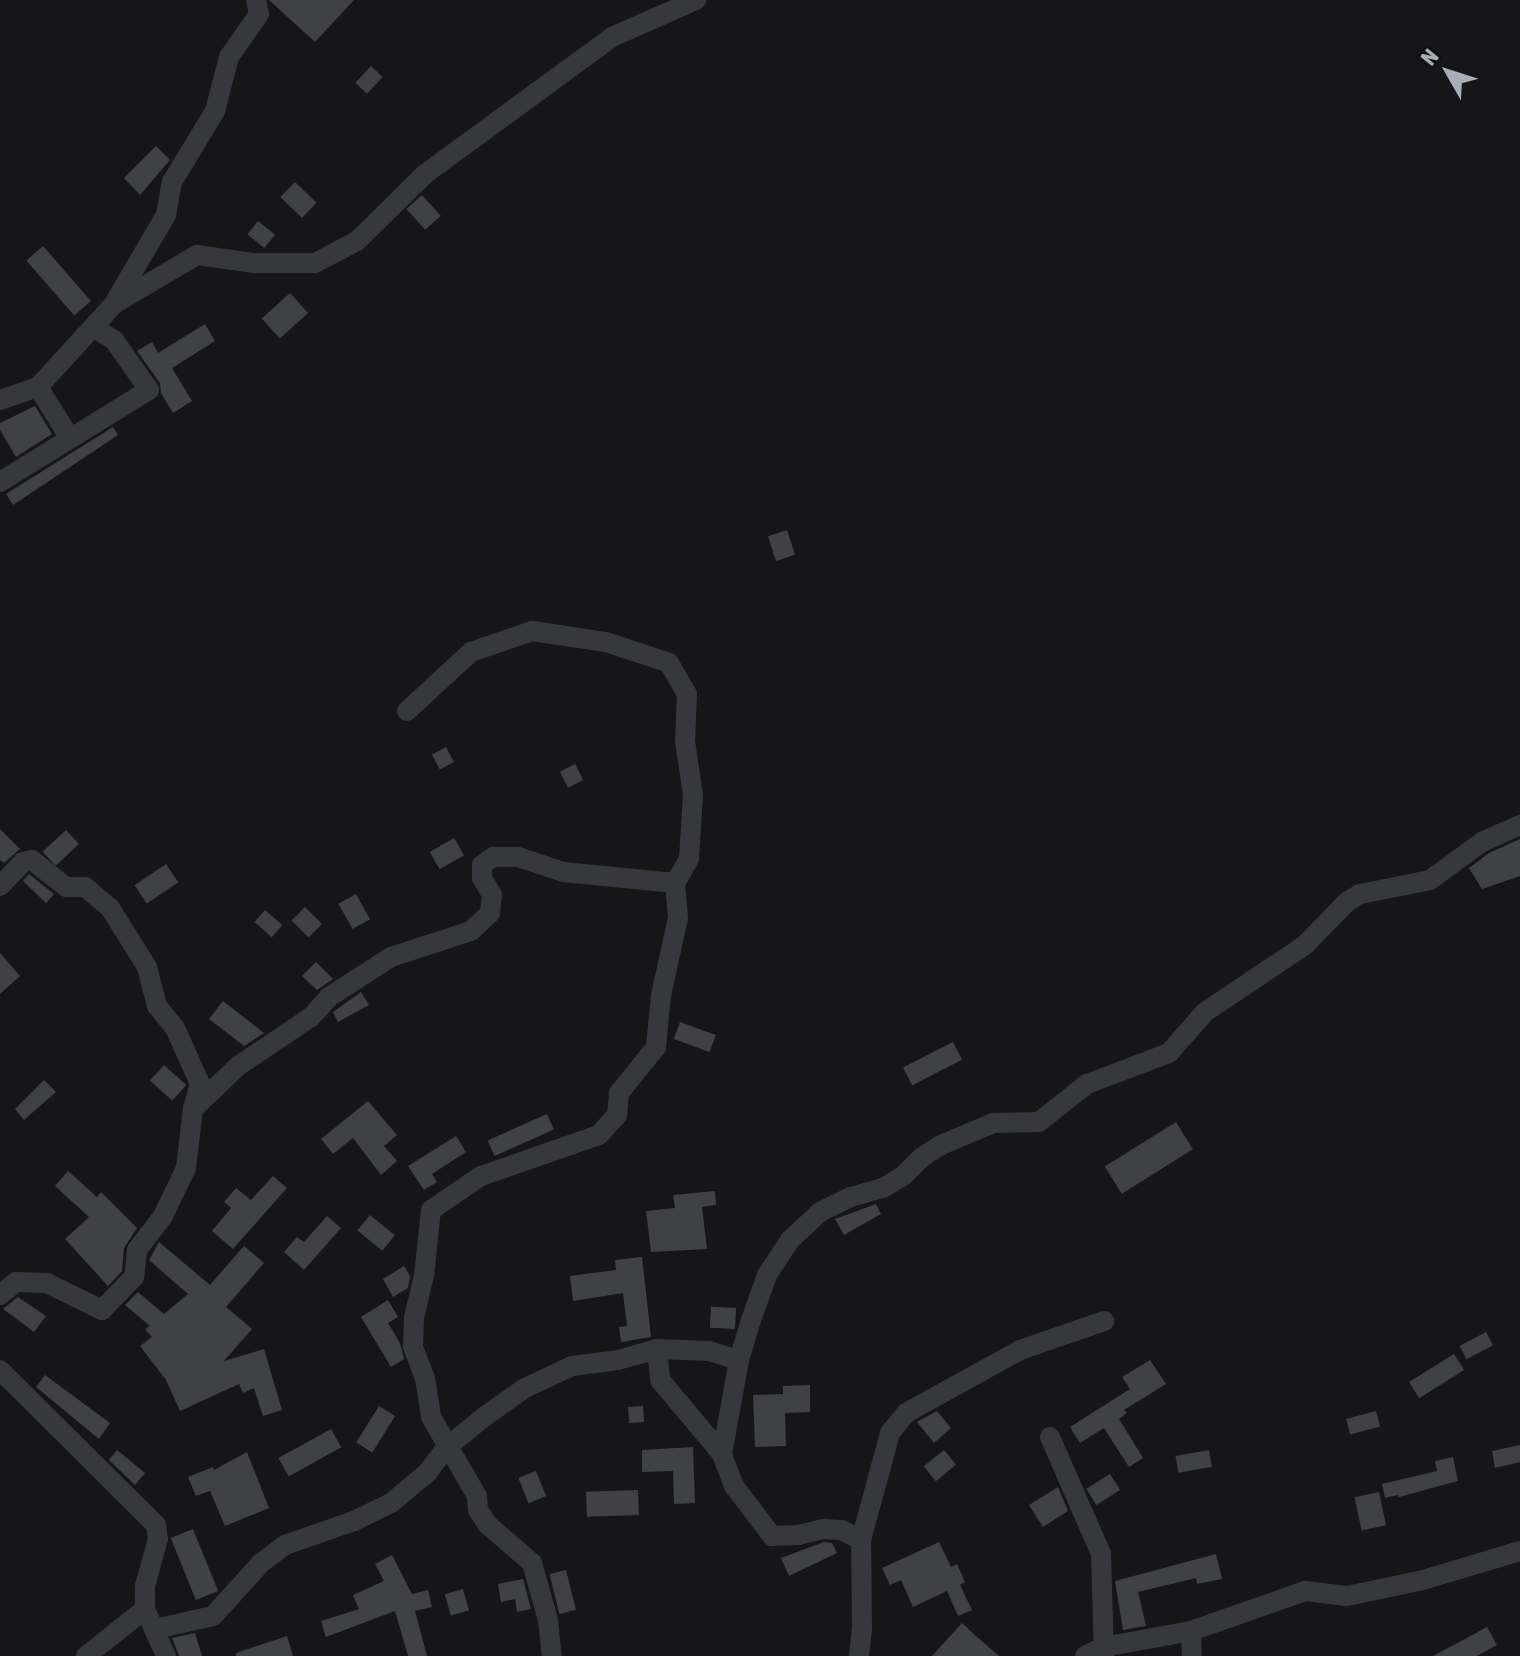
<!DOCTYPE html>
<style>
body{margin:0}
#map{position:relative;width:1520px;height:1656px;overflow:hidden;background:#161618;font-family:"Asap Condensed",sans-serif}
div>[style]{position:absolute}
.building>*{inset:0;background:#404145;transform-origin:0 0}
.minor>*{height:20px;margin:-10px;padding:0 10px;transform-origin:10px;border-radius:10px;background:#37383d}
span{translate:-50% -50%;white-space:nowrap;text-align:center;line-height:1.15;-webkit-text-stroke:6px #111113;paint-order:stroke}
.north{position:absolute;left:1408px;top:32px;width:80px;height:80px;-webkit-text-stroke:6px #111113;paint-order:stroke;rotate:309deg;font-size:22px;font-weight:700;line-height:32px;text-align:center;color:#a8adb8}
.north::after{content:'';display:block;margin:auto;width:28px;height:36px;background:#a8adb8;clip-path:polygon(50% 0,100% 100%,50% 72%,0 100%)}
</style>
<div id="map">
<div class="building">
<div style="clip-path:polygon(269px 0,354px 0,315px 42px)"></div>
<div style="left:371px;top:66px;width:16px;height:23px;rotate:43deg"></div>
<div style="clip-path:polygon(156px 146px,170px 160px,140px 195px,124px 178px)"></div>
<div style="left:295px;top:182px;width:30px;height:21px;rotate:44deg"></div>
<div style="left:422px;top:195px;width:28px;height:21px;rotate:48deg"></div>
<div style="left:258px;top:221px;width:22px;height:17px;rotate:39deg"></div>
<div style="left:43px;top:246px;width:73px;height:22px;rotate:49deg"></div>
<div style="left:290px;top:293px;width:27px;height:38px;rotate:48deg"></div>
<div style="clip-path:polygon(205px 324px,215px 341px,172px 368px,192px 401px,173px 413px,161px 393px,160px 383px,137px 351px,152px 342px,158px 353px)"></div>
<div style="clip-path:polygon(35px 406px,52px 434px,16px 457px,0 430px,0 423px)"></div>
<div style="clip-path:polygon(113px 427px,118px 435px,13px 505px,6px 494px)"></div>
<div style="left:787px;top:530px;width:26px;height:20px;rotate:72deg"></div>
<div style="left:446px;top:747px;width:17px;height:16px;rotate:62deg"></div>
<div style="left:575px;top:764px;width:18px;height:17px;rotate:63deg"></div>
<div style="clip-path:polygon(0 829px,20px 849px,4px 863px,0 860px)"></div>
<div style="left:66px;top:830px;width:19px;height:32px;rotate:47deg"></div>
<div style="left:454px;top:838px;width:20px;height:28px;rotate:60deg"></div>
<div style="clip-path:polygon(1520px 839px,1520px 876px,1482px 889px,1469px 868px,1489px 853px)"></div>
<div style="left:166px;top:864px;width:22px;height:38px;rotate:56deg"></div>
<div style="clip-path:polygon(29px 874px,54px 894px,46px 903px,23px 881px)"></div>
<div style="left:356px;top:894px;width:29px;height:20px;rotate:61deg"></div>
<div style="left:305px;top:907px;width:24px;height:19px;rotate:45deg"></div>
<div style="left:265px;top:910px;width:23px;height:16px;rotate:41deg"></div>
<div style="clip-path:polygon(0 953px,20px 976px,0 994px)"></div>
<div style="clip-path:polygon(316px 962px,333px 979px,317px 990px,302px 976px)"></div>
<div style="clip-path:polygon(361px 992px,369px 1005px,338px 1022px,333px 1012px)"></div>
<div style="clip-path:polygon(223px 1001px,264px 1033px,244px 1046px,209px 1019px)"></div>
<div style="left:680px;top:1022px;width:38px;height:18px;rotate:20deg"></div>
<div style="left:953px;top:1042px;width:20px;height:56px;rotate:63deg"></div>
<div style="left:164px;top:1065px;width:30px;height:21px;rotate:42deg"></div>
<div style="clip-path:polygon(44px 1080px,56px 1092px,24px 1120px,15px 1109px)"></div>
<div style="clip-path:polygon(368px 1101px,397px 1135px,384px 1146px,397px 1161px,381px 1175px,353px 1138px,333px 1154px,321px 1139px)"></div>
<div style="left:547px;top:1114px;width:17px;height:65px;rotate:66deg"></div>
<div style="left:1176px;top:1122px;width:32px;height:84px;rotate:58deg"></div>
<div style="clip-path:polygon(456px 1136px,466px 1152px,432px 1174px,437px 1182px,424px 1190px,408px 1166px)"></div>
<div style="clip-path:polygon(68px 1171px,97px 1197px,101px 1192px,137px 1228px,124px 1248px,122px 1271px,108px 1286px,65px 1239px,89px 1217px,55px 1186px)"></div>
<div style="clip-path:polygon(273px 1176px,287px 1188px,233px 1249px,212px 1231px,231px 1208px,224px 1202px,236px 1188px,251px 1200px)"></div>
<div style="clip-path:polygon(715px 1191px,716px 1205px,702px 1207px,707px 1249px,651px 1252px,646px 1211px,675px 1208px,673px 1195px)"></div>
<div style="clip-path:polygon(876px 1204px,881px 1214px,844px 1235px,835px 1219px)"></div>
<div style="left:370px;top:1215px;width:32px;height:20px;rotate:39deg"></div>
<div style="clip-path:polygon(327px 1216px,341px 1228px,304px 1270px,284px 1252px,297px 1237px,304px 1242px)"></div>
<div style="clip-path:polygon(159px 1242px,210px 1285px,244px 1246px,264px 1263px,226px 1307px,252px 1329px,224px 1361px,264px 1349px,282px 1410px,263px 1416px,254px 1388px,243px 1393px,239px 1384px,180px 1411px,166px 1380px,140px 1346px,152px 1337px,145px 1329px,150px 1326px,125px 1305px,138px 1292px,164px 1314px,188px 1294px,149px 1260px)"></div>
<div style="clip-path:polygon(642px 1257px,651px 1337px,621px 1342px,619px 1327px,627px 1326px,623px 1293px,573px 1301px,570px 1276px,616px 1270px,615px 1260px)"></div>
<div style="clip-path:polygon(404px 1266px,410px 1276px,408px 1288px,393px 1297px,383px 1279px)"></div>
<div style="clip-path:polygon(18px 1297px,46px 1316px,34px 1332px,3px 1309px)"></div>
<div style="clip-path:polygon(388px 1300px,398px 1317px,388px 1323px,400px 1343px,404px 1359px,391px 1367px,361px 1317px)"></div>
<div style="left:736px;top:1308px;width:21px;height:25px;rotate:93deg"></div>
<div style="left:1486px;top:1332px;width:15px;height:30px;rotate:62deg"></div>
<div style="left:1454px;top:1354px;width:19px;height:53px;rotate:58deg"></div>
<div style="clip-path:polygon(1150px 1360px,1166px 1384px,1124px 1410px,1127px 1413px,1119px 1419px,1143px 1458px,1129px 1467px,1104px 1428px,1080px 1443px,1070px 1427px,1130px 1389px,1122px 1377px)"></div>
<div style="clip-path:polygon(45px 1375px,110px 1423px,99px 1439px,36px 1387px)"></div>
<div style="clip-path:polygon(810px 1385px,810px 1412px,785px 1413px,786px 1446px,755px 1447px,753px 1395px,783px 1394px,783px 1386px)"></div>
<div style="left:379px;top:1406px;width:19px;height:43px;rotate:32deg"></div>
<div style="left:643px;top:1406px;width:16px;height:15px;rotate:86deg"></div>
<div style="clip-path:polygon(937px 1411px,951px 1428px,934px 1443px,917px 1422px)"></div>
<div style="left:1376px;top:1411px;width:16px;height:31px;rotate:75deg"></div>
<div style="left:331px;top:1429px;width:21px;height:60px;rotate:61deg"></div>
<div style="clip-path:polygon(1520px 1445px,1520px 1462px,1495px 1468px,1492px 1451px)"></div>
<div style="clip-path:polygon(693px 1447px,695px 1503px,674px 1504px,673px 1471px,642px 1472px,642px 1450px)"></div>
<div style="clip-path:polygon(117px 1450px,145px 1473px,135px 1485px,109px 1460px)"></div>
<div style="left:944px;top:1450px;width:19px;height:26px;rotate:51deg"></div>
<div style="left:1209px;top:1450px;width:17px;height:34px;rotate:80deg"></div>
<div style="clip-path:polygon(247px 1452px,269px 1508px,225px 1526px,210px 1491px,196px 1496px,188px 1477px,213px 1467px,214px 1470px)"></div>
<div style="clip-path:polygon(1453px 1457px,1458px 1481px,1399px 1497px,1398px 1495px,1385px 1498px,1382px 1484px,1437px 1471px,1435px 1461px)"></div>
<div style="left:536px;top:1471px;width:27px;height:19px;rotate:68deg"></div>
<div style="left:1110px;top:1474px;width:19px;height:28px;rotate:58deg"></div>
<div style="clip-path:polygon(1058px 1487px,1068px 1511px,1043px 1527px,1029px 1505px)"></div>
<div style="left:638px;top:1490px;width:25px;height:52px;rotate:88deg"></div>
<div style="left:1379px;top:1492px;width:34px;height:25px;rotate:78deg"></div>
<div style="left:193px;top:1529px;width:67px;height:24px;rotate:68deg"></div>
<div style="clip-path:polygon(824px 1542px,832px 1543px,837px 1553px,789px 1576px,781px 1558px)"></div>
<div style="clip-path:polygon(939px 1542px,951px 1567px,957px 1564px,965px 1582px,960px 1585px,972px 1610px,958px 1616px,947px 1591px,913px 1607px,901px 1580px,890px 1585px,882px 1568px)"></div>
<div style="clip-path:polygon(1216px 1554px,1222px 1579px,1197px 1584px,1196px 1578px,1138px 1592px,1146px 1626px,1123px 1630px,1115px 1581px)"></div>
<div style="clip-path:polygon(392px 1555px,412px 1594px,428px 1590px,432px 1607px,415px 1611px,427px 1656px,408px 1656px,395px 1611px,326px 1637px,321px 1621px,359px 1609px,353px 1595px,384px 1581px,375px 1564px)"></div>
<div style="left:566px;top:1570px;width:41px;height:17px;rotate:76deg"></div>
<div style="clip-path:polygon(523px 1579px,531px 1609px,517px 1612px,515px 1599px,501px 1602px,498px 1584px)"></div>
<div style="left:463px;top:1589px;width:22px;height:19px;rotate:74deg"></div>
<div style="clip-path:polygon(962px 1623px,977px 1637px,999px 1656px,932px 1656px)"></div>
<div style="clip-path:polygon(1487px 1627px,1497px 1645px,1477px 1656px,1433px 1656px)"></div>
<div style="clip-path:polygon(195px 1633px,202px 1656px,179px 1656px,172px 1638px)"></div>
<div style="clip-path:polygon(287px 1636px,293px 1656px,236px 1656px,236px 1653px)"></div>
</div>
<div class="minor">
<div style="left:116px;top:300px;width:99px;rotate:-59.5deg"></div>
<div style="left:166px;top:215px;width:34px;rotate:-80deg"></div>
<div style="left:172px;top:182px;width:83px;rotate:-58.8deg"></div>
<div style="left:215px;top:111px;width:56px;rotate:-75.5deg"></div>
<div style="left:229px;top:57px;width:52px;rotate:-55.1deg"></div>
<div style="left:259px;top:14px;width:14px;rotate:-102deg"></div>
<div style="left:38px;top:387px;width:60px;rotate:57.9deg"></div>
<div style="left:0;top:400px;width:40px;rotate:-18.9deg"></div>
<div style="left:38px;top:387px;width:113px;rotate:-47.5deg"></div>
<div style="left:114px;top:304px;width:96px;rotate:-30.6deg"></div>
<div style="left:197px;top:255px;width:58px;rotate:8deg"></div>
<div style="left:254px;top:263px;width:61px"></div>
<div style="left:315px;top:263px;width:47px;rotate:-27.6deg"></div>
<div style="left:357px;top:241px;width:95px;rotate:-44.6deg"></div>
<div style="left:425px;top:174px;width:232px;rotate:-36.2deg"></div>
<div style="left:612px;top:37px;width:92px;rotate:-23.8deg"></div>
<div style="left:0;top:482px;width:175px;rotate:-31.7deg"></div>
<div style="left:149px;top:390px;width:61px;rotate:-125deg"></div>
<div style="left:114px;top:340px;width:23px;rotate:-149deg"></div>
<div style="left:407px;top:711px;width:87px;rotate:-42.7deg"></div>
<div style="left:471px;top:652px;width:65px;rotate:-19deg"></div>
<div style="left:532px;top:631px;width:75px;rotate:8.5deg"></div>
<div style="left:606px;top:642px;width:66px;rotate:18.4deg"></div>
<div style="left:669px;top:663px;width:36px;rotate:60deg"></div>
<div style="left:687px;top:694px;width:47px;rotate:92.4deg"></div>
<div style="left:685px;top:741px;width:55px;rotate:81.6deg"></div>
<div style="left:693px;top:795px;width:64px;rotate:93.6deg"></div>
<div style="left:689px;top:859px;width:28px;rotate:120deg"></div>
<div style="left:675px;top:883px;width:35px;rotate:85deg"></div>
<div style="left:678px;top:918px;width:79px;rotate:102.4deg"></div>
<div style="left:661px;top:995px;width:52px;rotate:95.5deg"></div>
<div style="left:656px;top:1047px;width:59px;rotate:128.8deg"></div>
<div style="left:619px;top:1093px;width:22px;rotate:95deg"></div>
<div style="left:617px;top:1115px;width:27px;rotate:132deg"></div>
<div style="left:599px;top:1135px;width:125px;rotate:160.8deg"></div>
<div style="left:481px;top:1176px;width:60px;rotate:145.8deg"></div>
<div style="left:431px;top:1210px;width:65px;rotate:96.1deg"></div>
<div style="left:424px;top:1275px;width:44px;rotate:103.1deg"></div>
<div style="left:414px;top:1318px;width:29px;rotate:92deg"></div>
<div style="left:413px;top:1347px;width:33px;rotate:69deg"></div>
<div style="left:425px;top:1378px;width:39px;rotate:81deg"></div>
<div style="left:431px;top:1417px;width:91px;rotate:59.8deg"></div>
<div style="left:477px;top:1496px;width:14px;rotate:86deg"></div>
<div style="left:478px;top:1510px;width:17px;rotate:57deg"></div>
<div style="left:487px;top:1524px;width:60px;rotate:40.9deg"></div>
<div style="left:532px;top:1563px;width:59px;rotate:74.3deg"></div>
<div style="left:548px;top:1620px;width:36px;rotate:84deg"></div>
<div style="left:0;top:886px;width:33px;rotate:-46deg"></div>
<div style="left:23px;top:862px;width:9px;rotate:-13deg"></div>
<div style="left:32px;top:860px;width:43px;rotate:38.5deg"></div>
<div style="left:66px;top:887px;width:19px"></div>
<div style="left:85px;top:887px;width:33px;rotate:40deg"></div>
<div style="left:110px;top:908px;width:70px;rotate:57.9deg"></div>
<div style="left:147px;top:967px;width:40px;rotate:75.6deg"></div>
<div style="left:157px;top:1006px;width:28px;rotate:51deg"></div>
<div style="left:175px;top:1028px;width:61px;rotate:65.9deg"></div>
<div style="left:200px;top:1084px;width:26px;rotate:106deg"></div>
<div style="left:193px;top:1109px;width:59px;rotate:96.8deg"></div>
<div style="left:186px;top:1168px;width:53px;rotate:115.6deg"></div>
<div style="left:163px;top:1216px;width:43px;rotate:127.4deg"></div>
<div style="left:137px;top:1250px;width:27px;rotate:96deg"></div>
<div style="left:134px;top:1277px;width:46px;rotate:134.1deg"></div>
<div style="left:102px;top:1310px;width:61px;rotate:-153.9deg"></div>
<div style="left:47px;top:1283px;width:31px;rotate:-178deg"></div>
<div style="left:16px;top:1282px;width:21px;rotate:141deg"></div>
<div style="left:193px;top:1109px;width:62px;rotate:-43.7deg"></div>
<div style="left:238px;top:1066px;width:88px;rotate:-33.9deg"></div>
<div style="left:311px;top:1017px;width:27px;rotate:-48deg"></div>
<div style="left:329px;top:997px;width:74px;rotate:-32.8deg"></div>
<div style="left:391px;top:957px;width:84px;rotate:-18deg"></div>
<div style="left:471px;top:931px;width:26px;rotate:-43deg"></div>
<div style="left:490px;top:913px;width:18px;rotate:-84deg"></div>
<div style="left:492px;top:895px;width:20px;rotate:-120deg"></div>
<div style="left:482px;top:878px;width:13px;rotate:-90deg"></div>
<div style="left:482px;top:865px;width:14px;rotate:-36deg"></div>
<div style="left:493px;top:857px;width:25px"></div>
<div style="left:518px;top:857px;width:47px;rotate:18.4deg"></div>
<div style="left:563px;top:872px;width:113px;rotate:5.6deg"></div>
<div style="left:657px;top:1349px;width:31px;rotate:84deg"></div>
<div style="left:660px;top:1380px;width:97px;rotate:50deg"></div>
<div style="left:0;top:1370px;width:220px;rotate:44.8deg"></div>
<div style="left:156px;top:1525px;width:14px;rotate:82deg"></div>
<div style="left:158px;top:1539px;width:49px;rotate:105.5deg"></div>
<div style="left:145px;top:1586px;width:23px;rotate:90deg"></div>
<div style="left:145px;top:1609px;width:51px;rotate:65.9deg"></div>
<div style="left:1050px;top:1437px;width:128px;rotate:66.4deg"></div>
<div style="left:1101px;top:1554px;width:102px;rotate:88.3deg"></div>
<div style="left:861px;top:1540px;width:111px;rotate:-74.8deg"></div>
<div style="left:890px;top:1433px;width:26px;rotate:-51deg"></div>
<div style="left:906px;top:1413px;width:130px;rotate:-28.9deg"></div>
<div style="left:1020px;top:1350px;width:89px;rotate:-19deg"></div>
<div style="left:155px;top:1629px;width:59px;rotate:-12.6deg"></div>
<div style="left:213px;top:1616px;width:72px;rotate:-47.8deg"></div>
<div style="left:261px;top:1563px;width:30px;rotate:-37deg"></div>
<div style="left:285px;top:1545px;width:73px;rotate:-19.2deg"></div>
<div style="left:354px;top:1521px;width:41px;rotate:-25.9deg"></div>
<div style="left:391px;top:1503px;width:47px;rotate:-39.8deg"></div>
<div style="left:427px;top:1473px;width:31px;rotate:-53deg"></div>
<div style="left:446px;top:1448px;width:49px;rotate:-39.2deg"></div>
<div style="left:484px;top:1417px;width:50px;rotate:-35.3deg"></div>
<div style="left:525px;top:1388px;width:52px;rotate:-25.1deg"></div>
<div style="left:572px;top:1366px;width:46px;rotate:-7.4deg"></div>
<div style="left:618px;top:1360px;width:41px;rotate:-15.8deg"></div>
<div style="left:657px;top:1349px;width:52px;rotate:2.2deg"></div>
<div style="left:709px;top:1351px;width:31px;rotate:17deg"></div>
<div style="left:1191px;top:1631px;width:25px;rotate:88deg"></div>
<div style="left:86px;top:1656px;width:75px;rotate:-38.5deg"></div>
<div style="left:859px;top:1656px;width:27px;rotate:-84deg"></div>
<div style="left:862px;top:1629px;width:89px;rotate:-90.6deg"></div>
<div style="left:861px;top:1540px;width:22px;rotate:-153deg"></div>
<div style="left:841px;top:1530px;width:18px;rotate:-177deg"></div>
<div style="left:823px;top:1529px;width:25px;rotate:166deg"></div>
<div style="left:799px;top:1535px;width:27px;rotate:178deg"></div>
<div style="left:772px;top:1536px;width:63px;rotate:-127.2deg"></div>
<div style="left:734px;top:1486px;width:34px;rotate:-111deg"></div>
<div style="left:722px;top:1454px;width:96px;rotate:-79.7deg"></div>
<div style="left:739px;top:1360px;width:42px;rotate:-73.3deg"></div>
<div style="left:751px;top:1320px;width:48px;rotate:-70.4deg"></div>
<div style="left:767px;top:1275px;width:42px;rotate:-56.7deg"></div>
<div style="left:790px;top:1240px;width:41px;rotate:-43deg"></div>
<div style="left:820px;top:1212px;width:34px;rotate:-26deg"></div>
<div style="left:851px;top:1197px;width:33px;rotate:-16deg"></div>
<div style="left:883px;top:1188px;width:23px;rotate:-31deg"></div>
<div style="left:903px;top:1176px;width:27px;rotate:-45deg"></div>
<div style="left:922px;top:1157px;width:22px;rotate:-32deg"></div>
<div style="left:941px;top:1145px;width:56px;rotate:-22.9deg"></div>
<div style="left:993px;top:1123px;width:46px;rotate:-1.2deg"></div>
<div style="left:1039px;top:1122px;width:61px;rotate:-38.4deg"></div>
<div style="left:1087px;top:1084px;width:88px;rotate:-20.7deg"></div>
<div style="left:1169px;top:1053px;width:55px;rotate:-48.7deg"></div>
<div style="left:1205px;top:1012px;width:120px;rotate:-33.8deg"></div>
<div style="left:1305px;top:945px;width:60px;rotate:-45.7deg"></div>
<div style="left:1347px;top:902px;width:15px;rotate:-32deg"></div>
<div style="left:1360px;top:894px;width:71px;rotate:-11.3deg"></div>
<div style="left:1430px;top:880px;width:64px;rotate:-36.2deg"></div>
<div style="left:1482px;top:842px;width:42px;rotate:-24.1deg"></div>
<div style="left:1085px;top:1656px;width:20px;rotate:-27deg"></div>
<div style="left:1103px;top:1647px;width:89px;rotate:-10.3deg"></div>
<div style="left:1191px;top:1631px;width:121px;rotate:-19.3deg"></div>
<div style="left:1305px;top:1591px;width:42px;rotate:6.8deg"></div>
<div style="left:1347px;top:1596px;width:78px;rotate:-11.9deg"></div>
<div style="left:1423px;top:1580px;width:101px;rotate:-16.6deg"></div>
</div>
<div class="north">N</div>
</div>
